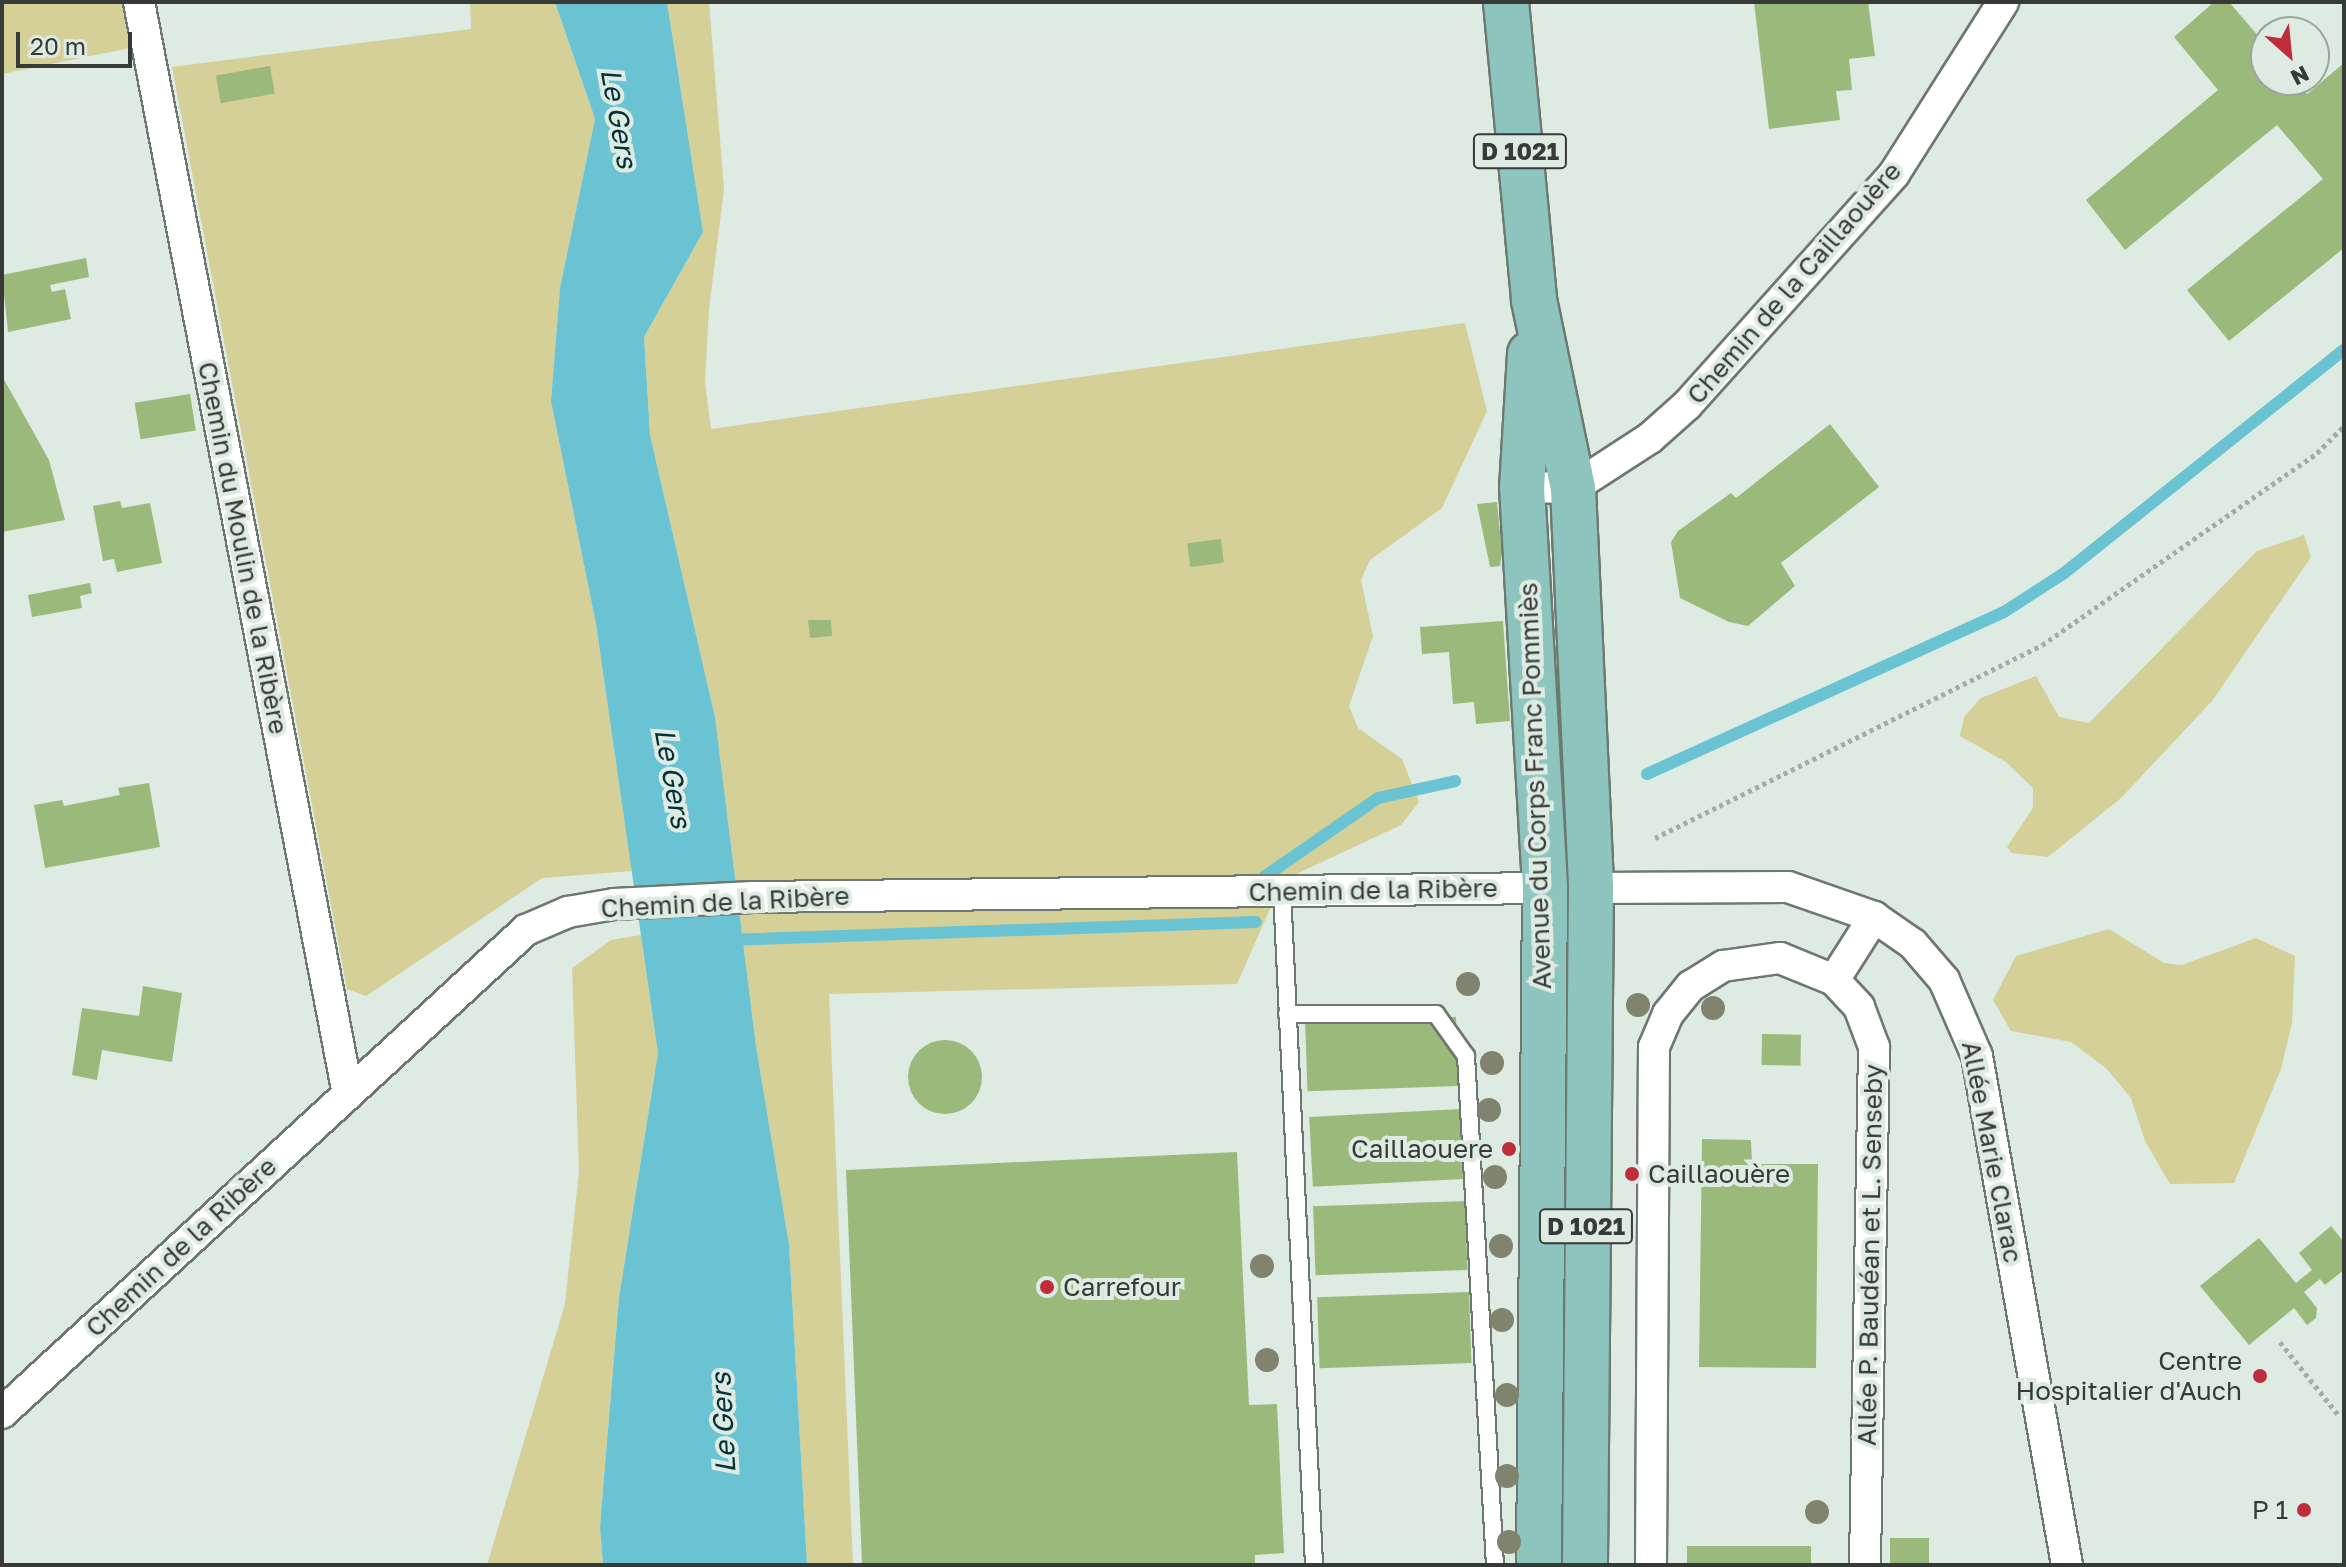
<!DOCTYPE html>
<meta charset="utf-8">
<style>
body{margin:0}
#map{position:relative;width:2346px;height:1567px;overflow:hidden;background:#deebe2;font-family:"Golos Text",sans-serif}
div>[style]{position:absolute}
.green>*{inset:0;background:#d5cf98}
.water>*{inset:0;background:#69c3d3}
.stream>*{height:12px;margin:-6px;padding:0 6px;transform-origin:6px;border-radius:6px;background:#69c3d3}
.building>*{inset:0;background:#9cb97c;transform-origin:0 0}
.round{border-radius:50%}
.path>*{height:5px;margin-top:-2.5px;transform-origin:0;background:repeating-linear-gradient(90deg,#a3ada6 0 4px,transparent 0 8px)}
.roads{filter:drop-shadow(2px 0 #6c7870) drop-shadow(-2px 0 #6c7870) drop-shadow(0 2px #6c7870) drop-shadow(0 -2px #6c7870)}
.lane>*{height:16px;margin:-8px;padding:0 8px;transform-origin:8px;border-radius:8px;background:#fff}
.street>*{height:30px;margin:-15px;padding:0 15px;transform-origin:15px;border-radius:15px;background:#fff}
.primary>*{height:44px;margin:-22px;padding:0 22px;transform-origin:22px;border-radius:22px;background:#8dc5be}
.trees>*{width:24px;height:24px;margin:-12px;border-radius:50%;background:#80846e}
.dots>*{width:22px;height:22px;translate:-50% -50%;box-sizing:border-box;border:4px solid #deebe2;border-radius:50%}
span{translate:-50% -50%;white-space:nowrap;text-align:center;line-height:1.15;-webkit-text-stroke:8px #deebe2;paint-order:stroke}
.shield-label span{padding:2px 6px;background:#deebe2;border:2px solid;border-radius:6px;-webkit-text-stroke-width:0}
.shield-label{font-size:24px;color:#363b38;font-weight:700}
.street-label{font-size:26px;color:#363b38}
.poi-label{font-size:26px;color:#363b38}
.right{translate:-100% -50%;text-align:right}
.left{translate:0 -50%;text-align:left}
.water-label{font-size:28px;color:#033138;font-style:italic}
.frame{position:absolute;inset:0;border:4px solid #363b38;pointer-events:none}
.north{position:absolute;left:2250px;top:16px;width:80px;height:80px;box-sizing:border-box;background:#deebe2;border:2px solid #9ba59e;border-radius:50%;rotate:153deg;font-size:22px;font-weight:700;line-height:32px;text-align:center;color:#363b38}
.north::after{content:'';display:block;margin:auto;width:28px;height:36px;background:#bd2d3b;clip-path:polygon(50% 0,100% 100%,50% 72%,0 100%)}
.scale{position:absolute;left:16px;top:32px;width:116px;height:36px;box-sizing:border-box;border:4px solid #363b38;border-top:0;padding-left:10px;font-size:24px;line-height:28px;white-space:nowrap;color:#363b38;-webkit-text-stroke:6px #deebe2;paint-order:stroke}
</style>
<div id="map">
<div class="green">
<div style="clip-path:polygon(2px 2px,122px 2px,130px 48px,2px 74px)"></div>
<div style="clip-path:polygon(470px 2px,555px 2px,595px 119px,560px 288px,551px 401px,596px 624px,632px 871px,542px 878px,366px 996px,347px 989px,172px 67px,471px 29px)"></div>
<div style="clip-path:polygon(667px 2px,709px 2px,724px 189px,709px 309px,705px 382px,711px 429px,1465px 323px,1487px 411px,1442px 508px,1370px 560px,1361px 580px,1373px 636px,1349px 706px,1358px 728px,1402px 759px,1419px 802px,1401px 825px,1290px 877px,1269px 911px,1237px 984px,829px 994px,853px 1565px,807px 1565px,789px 1244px,756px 1046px,715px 717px,650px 435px,644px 337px,703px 232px)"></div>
<div style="clip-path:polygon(2304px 535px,2311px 557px,2212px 701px,2121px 798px,2048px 857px,2012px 853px,2007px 847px,2033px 808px,2033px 788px,2006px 762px,1960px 736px,1964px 717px,1981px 698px,2036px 676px,2059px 717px,2089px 723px,2257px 551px)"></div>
<div style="clip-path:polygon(2109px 929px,2164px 963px,2182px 965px,2256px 938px,2295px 956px,2292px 1023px,2281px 1069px,2234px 1183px,2170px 1184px,2145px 1141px,2131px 1098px,2106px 1068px,2071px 1042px,2011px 1031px,1993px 1000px,2016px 956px)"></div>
<div style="clip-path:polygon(641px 935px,658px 1053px,619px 1298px,600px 1526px,603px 1565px,487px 1565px,565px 1304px,579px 1171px,572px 968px,611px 940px)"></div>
</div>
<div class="water">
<div style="clip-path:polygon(555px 2px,667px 2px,703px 232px,644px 337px,650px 435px,715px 717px,756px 1046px,789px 1244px,807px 1565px,603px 1565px,600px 1526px,619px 1298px,658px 1053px,596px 624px,551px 401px,560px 288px,595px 119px)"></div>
</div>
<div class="stream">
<div style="left:1647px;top:774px;width:392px;rotate:-24.4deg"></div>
<div style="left:2004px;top:612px;width:70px;rotate:-32.8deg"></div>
<div style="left:2063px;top:574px;width:359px;rotate:-38.6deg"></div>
<div style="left:1264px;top:877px;width:139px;rotate:-34.7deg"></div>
<div style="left:1378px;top:798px;width:79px;rotate:-12.4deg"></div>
<div style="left:727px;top:940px;width:529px;rotate:-1.95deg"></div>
</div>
<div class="building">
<div style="clip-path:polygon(1754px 2px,1868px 2px,1875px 56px,1849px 59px,1852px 90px,1836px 91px,1840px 120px,1769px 129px)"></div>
<div style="clip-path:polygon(2214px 2px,2229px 2px,2266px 45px,2266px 80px,2295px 80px,2307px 94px,2344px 63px,2344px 248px,2229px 341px,2187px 290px,2323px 179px,2277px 125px,2125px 250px,2086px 200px,2218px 90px,2174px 37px)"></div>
<div style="left:270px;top:66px;width:28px;height:55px;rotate:80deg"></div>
<div style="clip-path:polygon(86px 258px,89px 277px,50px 285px,52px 292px,65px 289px,71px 319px,8px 332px,2px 275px)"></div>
<div style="clip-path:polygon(2px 376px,49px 460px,65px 520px,2px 532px)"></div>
<div style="left:190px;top:394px;width:37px;height:56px;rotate:81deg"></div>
<div style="clip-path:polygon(1830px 424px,1879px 487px,1781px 563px,1795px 586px,1748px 626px,1729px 622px,1680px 598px,1671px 542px,1678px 531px,1731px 493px,1736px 498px)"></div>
<div style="clip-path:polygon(120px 501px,122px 508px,150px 503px,162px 563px,117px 572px,114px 559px,103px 561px,93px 506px)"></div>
<div style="clip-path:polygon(1497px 502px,1502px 552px,1500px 566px,1490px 567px,1477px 504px)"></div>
<div style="left:1221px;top:539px;width:24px;height:34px;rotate:83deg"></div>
<div style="clip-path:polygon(90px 583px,92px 593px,80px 596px,82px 608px,32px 617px,28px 595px)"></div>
<div style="clip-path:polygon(808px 620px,831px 620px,832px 636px,810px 638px)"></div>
<div style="clip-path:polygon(1503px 621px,1510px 721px,1476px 724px,1474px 702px,1453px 704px,1449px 652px,1422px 654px,1420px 627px)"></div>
<div style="clip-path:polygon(149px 783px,160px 847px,45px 868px,34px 805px,62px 800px,64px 806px,120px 795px,118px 788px)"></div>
<div style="clip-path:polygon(143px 986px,182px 993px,172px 1062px,102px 1050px,97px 1080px,72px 1075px,82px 1008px,139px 1016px)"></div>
<div style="left:1456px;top:1017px;width:69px;height:151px;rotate:88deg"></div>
<div style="left:1762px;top:1034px;width:39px;height:31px;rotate:1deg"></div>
<div class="round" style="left:908px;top:1040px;width:74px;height:74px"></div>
<div style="left:1460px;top:1109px;width:70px;height:151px;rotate:87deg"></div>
<div style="clip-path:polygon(1702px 1139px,1751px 1140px,1752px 1164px,1818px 1164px,1816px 1368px,1699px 1367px)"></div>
<div style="clip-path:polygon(1237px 1152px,1249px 1405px,1277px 1404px,1284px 1553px,1255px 1555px,1255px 1565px,862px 1565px,846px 1170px)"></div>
<div style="left:1465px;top:1201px;width:69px;height:152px;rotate:88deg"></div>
<div style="clip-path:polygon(2331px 1226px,2344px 1242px,2344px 1270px,2325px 1285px,2320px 1279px,2304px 1292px,2317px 1308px,2316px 1318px,2307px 1325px,2294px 1308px,2249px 1345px,2200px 1286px,2259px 1238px,2296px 1283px,2312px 1270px,2299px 1253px)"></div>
<div style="left:1469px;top:1292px;width:71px;height:152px;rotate:88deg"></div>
<div style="left:1890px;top:1538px;width:39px;height:27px"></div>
<div style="left:1811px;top:1546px;width:19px;height:124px;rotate:90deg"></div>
</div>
<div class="path">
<div style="left:1655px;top:838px;width:432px;rotate:-26.5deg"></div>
<div style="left:2042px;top:645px;width:335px;rotate:-34.9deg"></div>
<div style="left:2317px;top:453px;width:38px;rotate:-45deg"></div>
<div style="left:2280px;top:1342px;width:96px;rotate:51.3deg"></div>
</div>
<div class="roads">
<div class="lane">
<div style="left:1282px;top:891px;width:675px;rotate:87.28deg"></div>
<div style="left:1287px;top:1014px;width:149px"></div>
<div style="left:1436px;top:1014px;width:52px;rotate:54.5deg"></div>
<div style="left:1466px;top:1056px;width:510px;rotate:86.74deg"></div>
</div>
<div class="street">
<div style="left:139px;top:2px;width:1112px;rotate:79.17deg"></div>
<div style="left:1522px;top:487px;width:51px;rotate:1.1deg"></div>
<div style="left:1573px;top:488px;width:92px;rotate:-33deg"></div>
<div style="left:1650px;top:438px;width:50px;rotate:-41.7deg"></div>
<div style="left:1687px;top:405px;width:310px;rotate:-48.1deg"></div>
<div style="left:1894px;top:174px;width:204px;rotate:-57.6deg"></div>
<div style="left:1591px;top:888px;width:197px;rotate:-0.3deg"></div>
<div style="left:1788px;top:887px;width:91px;rotate:19.2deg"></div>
<div style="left:1874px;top:917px;width:47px;rotate:34.7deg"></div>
<div style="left:1913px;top:944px;width:48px;rotate:49.3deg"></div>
<div style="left:1944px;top:980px;width:83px;rotate:66.5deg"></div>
<div style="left:1977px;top:1056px;width:517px;rotate:79.97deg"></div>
<div style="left:1834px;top:980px;width:75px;rotate:-57.6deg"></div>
<div style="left:2px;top:1413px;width:713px;rotate:-42.67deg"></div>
<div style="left:526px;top:930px;width:46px;rotate:-23.2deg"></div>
<div style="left:568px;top:912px;width:47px;rotate:-9.9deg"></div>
<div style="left:614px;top:904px;width:139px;rotate:-2.9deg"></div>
<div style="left:753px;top:897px;width:792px;rotate:-0.65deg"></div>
<div style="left:1651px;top:1565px;width:518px;rotate:-89.67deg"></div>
<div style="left:1654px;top:1047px;width:36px;rotate:-67deg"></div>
<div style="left:1668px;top:1014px;width:36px;rotate:-51deg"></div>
<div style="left:1691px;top:986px;width:38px;rotate:-32deg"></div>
<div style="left:1723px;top:966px;width:58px;rotate:-8deg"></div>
<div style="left:1780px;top:958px;width:58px;rotate:22.2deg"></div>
<div style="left:1834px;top:980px;width:37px;rotate:47deg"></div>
<div style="left:1859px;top:1007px;width:43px;rotate:69.4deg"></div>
<div style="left:1874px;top:1047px;width:518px;rotate:91deg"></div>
</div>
<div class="primary">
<div style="left:1506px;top:2px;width:299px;rotate:84.6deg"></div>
<div style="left:1534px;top:300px;width:192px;rotate:78.3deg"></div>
<div style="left:1573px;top:488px;width:400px;rotate:87.4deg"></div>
<div style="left:1591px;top:888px;width:677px;rotate:90.51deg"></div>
<div style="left:1530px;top:354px;width:133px;rotate:93.4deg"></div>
<div style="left:1522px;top:487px;width:402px;rotate:86.7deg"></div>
<div style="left:1545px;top:888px;width:677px;rotate:90.51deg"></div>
</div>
</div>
<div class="trees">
<div style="left:1468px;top:984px"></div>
<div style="left:1638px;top:1005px"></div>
<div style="left:1713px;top:1008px"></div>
<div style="left:1492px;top:1063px"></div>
<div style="left:1489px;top:1110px"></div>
<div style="left:1495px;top:1177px"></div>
<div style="left:1501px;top:1246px"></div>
<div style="left:1262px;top:1266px"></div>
<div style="left:1502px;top:1320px"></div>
<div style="left:1267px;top:1360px"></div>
<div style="left:1507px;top:1395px"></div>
<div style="left:1507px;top:1476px"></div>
<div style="left:1817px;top:1512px"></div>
<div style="left:1509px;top:1542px"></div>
</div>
<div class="dots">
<div style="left:1509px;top:1149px;background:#bd2d3b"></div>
<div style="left:1632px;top:1174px;background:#bd2d3b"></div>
<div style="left:1047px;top:1287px;background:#bd2d3b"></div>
<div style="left:2260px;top:1376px;background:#bd2d3b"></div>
<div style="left:2304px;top:1510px;background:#bd2d3b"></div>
</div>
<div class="shield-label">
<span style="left:1520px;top:151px">D 1021</span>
<span style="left:1586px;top:1226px">D 1021</span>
</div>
<div class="street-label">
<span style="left:1794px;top:283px;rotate:-49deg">Chemin de la Caillaouère</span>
<span style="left:243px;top:548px;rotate:79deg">Chemin du Moulin de la Ribère</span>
<span style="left:1535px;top:786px;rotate:-92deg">Avenue du Corps Franc Pommiès</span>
<span style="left:1373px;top:890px;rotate:-1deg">Chemin de la Ribère</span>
<span style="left:725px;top:902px;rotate:-3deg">Chemin de la Ribère</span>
<span style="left:1992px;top:1152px;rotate:79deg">Allée Marie Clarac</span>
<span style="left:181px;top:1247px;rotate:-43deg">Chemin de la Ribère</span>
<span style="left:1870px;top:1255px;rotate:-89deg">Allée P. Baudéan et L. Senseby</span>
</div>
<div class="poi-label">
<span class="right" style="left:1493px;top:1149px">Caillaouere</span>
<span class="left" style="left:1648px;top:1174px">Caillaouère</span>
<span class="left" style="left:1063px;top:1287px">Carrefour</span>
<span class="right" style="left:2242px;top:1376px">Centre<br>Hospitalier d'Auch</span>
<span class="right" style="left:2288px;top:1510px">P 1</span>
</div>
<div class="water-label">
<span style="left:619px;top:118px;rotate:80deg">Le Gers</span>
<span style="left:673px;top:778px;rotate:80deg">Le Gers</span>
<span style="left:723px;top:1423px;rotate:-93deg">Le Gers</span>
</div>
<div class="frame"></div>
<div class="north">N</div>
<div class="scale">20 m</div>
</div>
